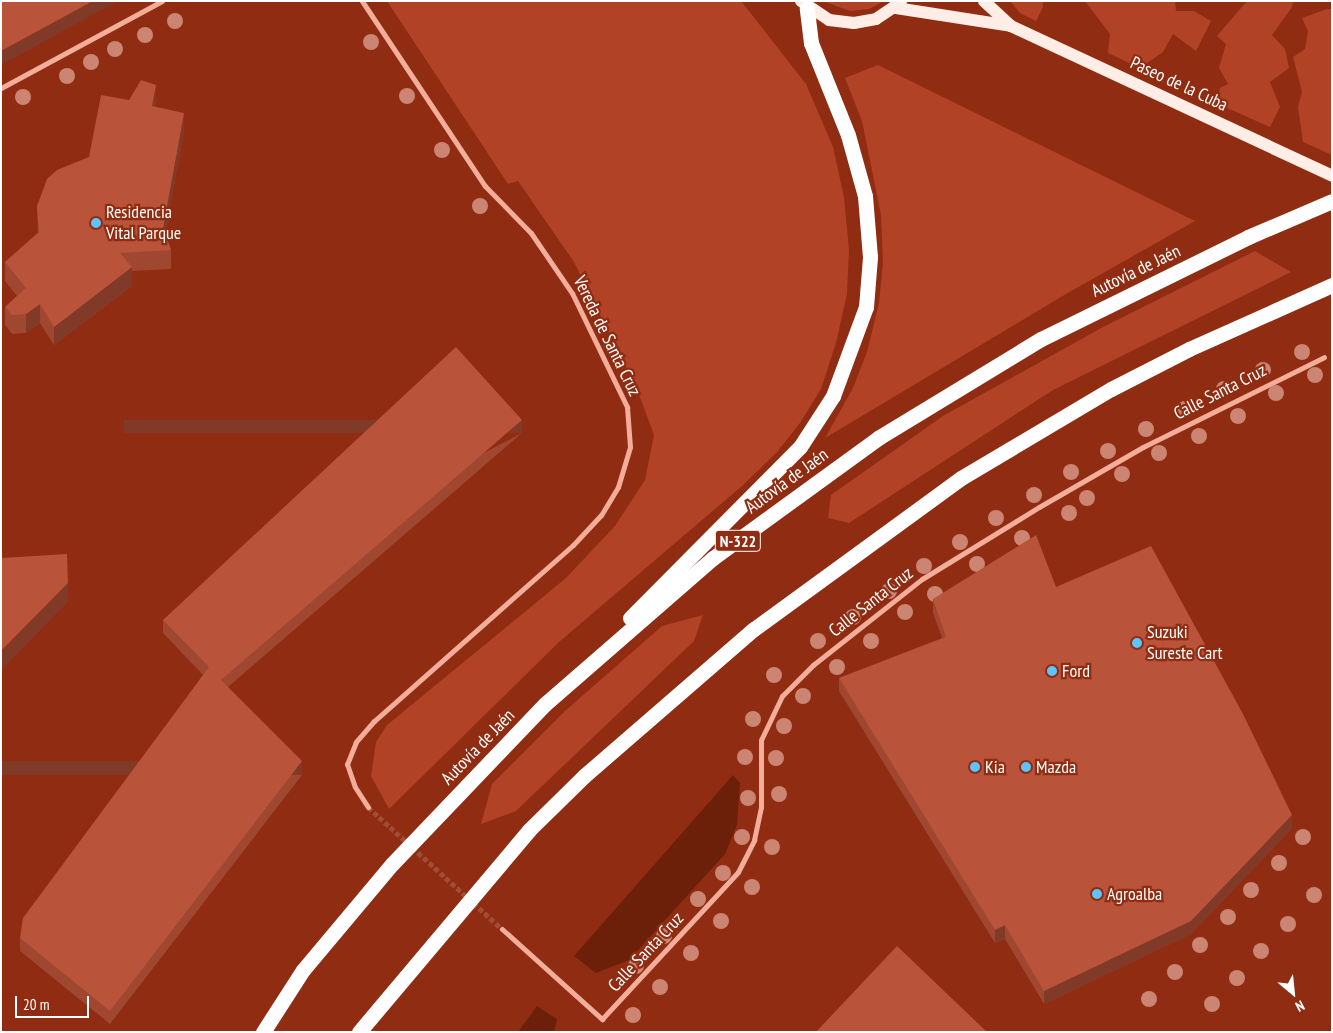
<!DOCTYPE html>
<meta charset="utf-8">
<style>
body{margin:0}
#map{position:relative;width:1333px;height:1033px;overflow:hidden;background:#902c11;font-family:"PT Sans Narrow",sans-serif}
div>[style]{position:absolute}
.green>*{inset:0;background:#b14226}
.water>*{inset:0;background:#6c200a}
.street-tunnel>*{height:5px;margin-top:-2.5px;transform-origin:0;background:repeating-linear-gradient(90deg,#a14c35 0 5px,transparent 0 7.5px)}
.street>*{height:5px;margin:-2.5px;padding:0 2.5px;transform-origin:2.5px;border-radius:2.5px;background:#f2ad9b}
.primary>*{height:12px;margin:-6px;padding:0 6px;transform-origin:6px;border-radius:6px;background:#ffede6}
.highway>*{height:15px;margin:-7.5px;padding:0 7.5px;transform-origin:7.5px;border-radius:7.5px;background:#fff}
.trees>*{width:16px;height:16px;margin:-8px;border-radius:50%;background:#cc8572}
.wall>*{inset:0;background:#9f4731}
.shaded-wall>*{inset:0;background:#823a28;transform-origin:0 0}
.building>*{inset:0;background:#b95339}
.dots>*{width:14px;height:14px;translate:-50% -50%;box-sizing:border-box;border:2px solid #902c11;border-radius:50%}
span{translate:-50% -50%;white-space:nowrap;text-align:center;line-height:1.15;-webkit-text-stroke:4.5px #902c11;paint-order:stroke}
.shield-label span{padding:1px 4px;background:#902c11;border:1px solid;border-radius:4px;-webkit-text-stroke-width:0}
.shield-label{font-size:16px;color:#fff;font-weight:700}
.street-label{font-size:18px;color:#fff}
.poi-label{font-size:18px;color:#fff}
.left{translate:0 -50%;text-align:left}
.frame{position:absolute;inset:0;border:2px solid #fff;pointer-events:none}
.north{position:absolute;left:1268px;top:968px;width:50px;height:50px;-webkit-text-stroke:4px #902c11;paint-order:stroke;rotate:152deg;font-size:14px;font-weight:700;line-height:20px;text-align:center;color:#fff}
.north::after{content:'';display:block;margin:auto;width:18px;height:22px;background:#fff;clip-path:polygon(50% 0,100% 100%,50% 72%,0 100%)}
.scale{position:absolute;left:15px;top:996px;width:74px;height:22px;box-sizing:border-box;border:2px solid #fff;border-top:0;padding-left:6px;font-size:15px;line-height:18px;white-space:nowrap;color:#fff;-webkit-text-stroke:4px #902c11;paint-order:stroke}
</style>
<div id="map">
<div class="green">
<div style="clip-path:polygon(387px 1px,741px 1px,806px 84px,833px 147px,844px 197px,849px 250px,847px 294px,836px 343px,821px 389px,800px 423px,777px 452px,742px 486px,559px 642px,389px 809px,371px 776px,376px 742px,387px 725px,566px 578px,615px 526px,645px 480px,654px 435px,637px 389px,574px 262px,518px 181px,508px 184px)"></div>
<div style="clip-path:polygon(823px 1px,884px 1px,869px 9px,850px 11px)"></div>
<div style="clip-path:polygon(1010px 1px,1043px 1px,1043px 7px,1036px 21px,1020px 13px)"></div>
<div style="clip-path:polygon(1085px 1px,1175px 1px,1176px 11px,1194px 11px,1211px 21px,1196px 51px,1173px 34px,1163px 52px,1140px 68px,1108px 53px,1110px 34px)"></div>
<div style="clip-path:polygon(1247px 1px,1293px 1px,1292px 7px,1272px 35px,1285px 49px,1289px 68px,1270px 82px,1280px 107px,1270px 127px,1218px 104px,1220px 88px,1228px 84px,1219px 68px,1226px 44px,1217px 36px)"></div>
<div style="clip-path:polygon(1327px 9px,1332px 9px,1332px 155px,1303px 142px,1298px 107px,1302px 92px,1293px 57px,1305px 49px,1308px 31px,1302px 18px)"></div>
<div style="clip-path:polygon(878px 65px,1195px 221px,1066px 294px,825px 438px,853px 388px,867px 352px,879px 303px,883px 263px,881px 215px,862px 121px,845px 78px)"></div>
<div style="clip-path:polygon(1255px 251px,1291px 272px,1053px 390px,849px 523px,828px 518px,831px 495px,943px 416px,1103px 327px)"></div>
<div style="clip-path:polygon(703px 615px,694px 641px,516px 811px,481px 824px,492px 784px,565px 711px,662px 626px)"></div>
</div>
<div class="water">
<div style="clip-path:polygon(733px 775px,740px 783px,737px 825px,725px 854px,629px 960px,596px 973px,574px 956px)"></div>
<div style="clip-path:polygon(537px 1006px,557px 1019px,554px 1032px,518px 1032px)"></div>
</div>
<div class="street-tunnel">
<div style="left:368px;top:807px;width:181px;rotate:42.3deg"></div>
</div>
<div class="street">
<div style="left:362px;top:1px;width:222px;rotate:56.4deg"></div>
<div style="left:485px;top:186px;width:66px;rotate:45.6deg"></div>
<div style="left:531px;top:233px;width:73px;rotate:55.7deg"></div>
<div style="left:572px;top:293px;width:127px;rotate:64.2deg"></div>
<div style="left:627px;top:407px;width:40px;rotate:85.7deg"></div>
<div style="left:630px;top:447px;width:42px;rotate:106.7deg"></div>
<div style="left:618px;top:487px;width:33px;rotate:121deg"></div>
<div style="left:601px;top:515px;width:41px;rotate:133deg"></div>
<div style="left:573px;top:545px;width:266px;rotate:138.5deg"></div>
<div style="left:374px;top:721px;width:28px;rotate:131deg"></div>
<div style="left:356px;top:742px;width:24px;rotate:112deg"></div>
<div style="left:347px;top:764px;width:24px;rotate:71deg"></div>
<div style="left:355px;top:787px;width:24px;rotate:57deg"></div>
<div style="left:1px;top:88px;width:183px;rotate:-28.4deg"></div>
<div style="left:502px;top:929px;width:135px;rotate:42deg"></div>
<div style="left:602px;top:1019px;width:200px;rotate:-47.2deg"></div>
<div style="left:738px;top:872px;width:36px;rotate:-63deg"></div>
<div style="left:754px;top:840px;width:34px;rotate:-78deg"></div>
<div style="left:761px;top:807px;width:67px;rotate:-90deg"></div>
<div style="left:761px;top:740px;width:49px;rotate:-64.5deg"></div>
<div style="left:782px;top:696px;width:44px;rotate:-45deg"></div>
<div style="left:813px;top:665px;width:139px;rotate:-38.3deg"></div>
<div style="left:922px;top:579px;width:137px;rotate:-31.6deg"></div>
<div style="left:1039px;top:507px;width:120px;rotate:-30deg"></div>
<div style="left:1143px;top:447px;width:202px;rotate:-26.4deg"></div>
</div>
<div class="primary">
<div style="left:801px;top:1px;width:34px;rotate:34deg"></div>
<div style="left:829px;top:20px;width:25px;rotate:7deg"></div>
<div style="left:854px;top:23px;width:22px;rotate:-10deg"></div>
<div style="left:876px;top:19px;width:30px;rotate:-34deg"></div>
<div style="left:984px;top:1px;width:37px;rotate:43deg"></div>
<div style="left:896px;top:8px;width:116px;rotate:8.9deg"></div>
<div style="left:1011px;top:26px;width:354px;rotate:25deg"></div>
</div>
<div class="highway">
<div style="left:630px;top:618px;width:241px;rotate:-45.2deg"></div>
<div style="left:800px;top:447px;width:61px;rotate:-57.1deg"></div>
<div style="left:833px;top:396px;width:95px;rotate:-69.7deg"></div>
<div style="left:866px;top:307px;width:50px;rotate:-85.4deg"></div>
<div style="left:870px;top:257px;width:61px;rotate:-94.7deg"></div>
<div style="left:865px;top:196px;width:63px;rotate:-105.6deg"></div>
<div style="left:848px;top:135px;width:99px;rotate:-111.9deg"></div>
<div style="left:811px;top:43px;width:35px;rotate:-97deg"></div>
<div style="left:263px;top:1032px;width:74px;rotate:-57.2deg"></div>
<div style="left:303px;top:970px;width:138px;rotate:-50deg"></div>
<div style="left:392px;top:864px;width:221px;rotate:-46.3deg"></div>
<div style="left:545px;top:704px;width:223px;rotate:-41deg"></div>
<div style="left:713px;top:558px;width:204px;rotate:-36deg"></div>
<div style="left:878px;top:438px;width:191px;rotate:-31.3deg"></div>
<div style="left:1041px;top:339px;width:231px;rotate:-26.2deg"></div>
<div style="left:1248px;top:237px;width:91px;rotate:-23.2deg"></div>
<div style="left:359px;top:1032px;width:264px;rotate:-49.9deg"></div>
<div style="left:529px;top:830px;width:77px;rotate:-44.5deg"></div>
<div style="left:584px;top:776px;width:225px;rotate:-40.9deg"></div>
<div style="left:754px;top:629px;width:256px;rotate:-36.1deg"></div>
<div style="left:961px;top:478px;width:174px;rotate:-30.7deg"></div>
<div style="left:1111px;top:389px;width:88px;rotate:-27.1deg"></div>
<div style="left:1189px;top:349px;width:157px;rotate:-24.1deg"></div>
</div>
<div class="trees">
<div style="left:175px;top:21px"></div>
<div style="left:145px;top:35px"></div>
<div style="left:371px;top:42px"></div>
<div style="left:115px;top:49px"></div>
<div style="left:91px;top:62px"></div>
<div style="left:67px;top:76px"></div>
<div style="left:407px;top:96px"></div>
<div style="left:23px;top:97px"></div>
<div style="left:442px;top:150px"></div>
<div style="left:480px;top:206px"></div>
<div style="left:1302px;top:352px"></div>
<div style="left:1263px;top:370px"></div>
<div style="left:1315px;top:375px"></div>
<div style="left:1224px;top:389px"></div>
<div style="left:1276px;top:393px"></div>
<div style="left:1185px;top:409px"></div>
<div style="left:1238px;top:416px"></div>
<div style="left:1146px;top:429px"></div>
<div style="left:1199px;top:436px"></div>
<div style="left:1108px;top:451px"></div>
<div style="left:1159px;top:453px"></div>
<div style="left:1071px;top:472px"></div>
<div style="left:1122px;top:474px"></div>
<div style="left:1034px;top:495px"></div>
<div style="left:1087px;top:498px"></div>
<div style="left:1069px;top:513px"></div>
<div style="left:996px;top:518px"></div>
<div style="left:1022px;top:538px"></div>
<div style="left:960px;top:542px"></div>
<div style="left:977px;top:564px"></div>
<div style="left:924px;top:566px"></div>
<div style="left:889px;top:591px"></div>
<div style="left:935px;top:594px"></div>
<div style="left:905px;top:612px"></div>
<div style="left:853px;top:617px"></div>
<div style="left:818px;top:641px"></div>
<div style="left:871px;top:641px"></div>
<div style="left:837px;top:667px"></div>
<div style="left:774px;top:675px"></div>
<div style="left:803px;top:696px"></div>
<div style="left:753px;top:719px"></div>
<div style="left:784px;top:726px"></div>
<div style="left:745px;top:757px"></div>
<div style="left:776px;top:758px"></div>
<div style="left:779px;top:794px"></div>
<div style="left:748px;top:798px"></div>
<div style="left:742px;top:837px"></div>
<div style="left:1303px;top:837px"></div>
<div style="left:772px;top:847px"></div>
<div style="left:1279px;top:863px"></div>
<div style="left:723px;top:873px"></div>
<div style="left:752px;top:887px"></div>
<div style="left:1251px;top:890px"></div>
<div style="left:1314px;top:895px"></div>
<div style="left:698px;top:899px"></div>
<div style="left:1228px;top:917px"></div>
<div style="left:721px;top:921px"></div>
<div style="left:1288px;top:924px"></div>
<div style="left:664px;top:936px"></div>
<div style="left:1200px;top:945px"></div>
<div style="left:1261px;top:951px"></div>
<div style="left:691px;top:953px"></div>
<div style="left:636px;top:966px"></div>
<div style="left:1175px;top:972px"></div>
<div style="left:1237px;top:978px"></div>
<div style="left:660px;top:987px"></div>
<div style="left:1149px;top:999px"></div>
<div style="left:1212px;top:1004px"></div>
<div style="left:633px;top:1015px"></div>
</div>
<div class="wall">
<div style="clip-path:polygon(129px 100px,156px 104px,155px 107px,184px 131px,165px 234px,171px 250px,171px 269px,132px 271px,132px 286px,54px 345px,40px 323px,26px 333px,12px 334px,5px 325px,5px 307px,17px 296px,5px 281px,5px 262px,38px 233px,37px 206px,89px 157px)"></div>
<div style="clip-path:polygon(522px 433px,228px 687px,302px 775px,110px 1024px,20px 951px,20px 938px,203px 675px,163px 633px,163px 620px)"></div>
<div style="clip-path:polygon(1056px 587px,1292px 828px,1191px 934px,1044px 1004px,1005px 939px,995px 943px,839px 691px,839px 678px,942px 638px,933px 613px,933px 599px)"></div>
</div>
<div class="shaded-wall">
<div style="clip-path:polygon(93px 1px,118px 1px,1px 65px,1px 51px)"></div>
<div style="clip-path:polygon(156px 85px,156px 104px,152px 125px,152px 106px)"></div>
<div style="clip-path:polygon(184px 113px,184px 131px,163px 247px,163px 228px)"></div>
<div style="clip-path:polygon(132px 267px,132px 286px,54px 345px,54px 327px)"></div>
<div style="clip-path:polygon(40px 304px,40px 323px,26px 333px,26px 314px)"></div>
<div style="left:522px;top:420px;width:13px;height:398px;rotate:90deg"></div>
<div style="clip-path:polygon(68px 583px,68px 602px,2px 669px,2px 651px)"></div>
<div style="left:302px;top:761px;width:14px;height:315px;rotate:90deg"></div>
<div style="clip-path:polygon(1292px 815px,1292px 828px,1191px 934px,1044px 1004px,1044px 991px)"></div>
<div style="clip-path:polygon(1005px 925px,1005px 939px,995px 943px,995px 930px)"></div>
</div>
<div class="building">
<div style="clip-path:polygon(1px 1px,93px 1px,1px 51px)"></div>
<div style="clip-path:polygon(141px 80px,156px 85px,152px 106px,184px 113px,163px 228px,171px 250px,120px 253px,132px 267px,54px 327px,40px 304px,26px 314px,12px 315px,5px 307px,26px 288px,5px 262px,39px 232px,37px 206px,47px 179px,57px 170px,89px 157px,101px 95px,129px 100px)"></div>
<div style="clip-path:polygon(456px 347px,522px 420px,221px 680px,302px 761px,110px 1011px,20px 938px,23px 918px,209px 667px,163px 620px)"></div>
<div style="clip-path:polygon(1036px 535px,1056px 587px,1151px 546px,1243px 714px,1292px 815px,1191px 921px,1044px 991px,1005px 925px,995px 930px,839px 678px,946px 637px,933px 599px)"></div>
<div style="clip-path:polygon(67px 554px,68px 583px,1px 651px,1px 558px)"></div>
<div style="clip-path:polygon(897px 946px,987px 1032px,816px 1032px)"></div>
</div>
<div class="dots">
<div style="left:96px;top:223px;background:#5cc4ff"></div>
<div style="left:1137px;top:643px;background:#5cc4ff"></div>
<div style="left:1052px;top:671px;background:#5cc4ff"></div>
<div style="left:975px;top:767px;background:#5cc4ff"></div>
<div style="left:1026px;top:767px;background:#5cc4ff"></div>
<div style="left:1097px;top:894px;background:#5cc4ff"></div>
</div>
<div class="shield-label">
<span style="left:738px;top:541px">N-322</span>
</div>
<div class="street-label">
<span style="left:1179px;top:84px;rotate:25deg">Paseo de la Cuba</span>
<span style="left:1136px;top:271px;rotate:-26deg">Autovía de Jaén</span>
<span style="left:607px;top:336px;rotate:64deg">Vereda de Santa Cruz</span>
<span style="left:1220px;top:392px;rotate:-27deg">Calle Santa Cruz</span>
<span style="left:787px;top:481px;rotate:-36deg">Autovía de Jaén</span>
<span style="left:871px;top:602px;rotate:-38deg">Calle Santa Cruz</span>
<span style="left:478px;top:747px;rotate:-46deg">Autovía de Jaén</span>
<span style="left:646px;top:952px;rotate:-47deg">Calle Santa Cruz</span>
</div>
<div class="poi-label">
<span class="left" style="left:106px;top:223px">Residencia<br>Vital Parque</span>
<span class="left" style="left:1147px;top:643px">Suzuki<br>Sureste Cart</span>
<span class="left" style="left:1062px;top:671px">Ford</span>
<span class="left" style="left:985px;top:767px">Kia</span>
<span class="left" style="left:1036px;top:767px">Mazda</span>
<span class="left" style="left:1107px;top:894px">Agroalba</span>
</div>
<div class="frame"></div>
<div class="north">N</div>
<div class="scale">20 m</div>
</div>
